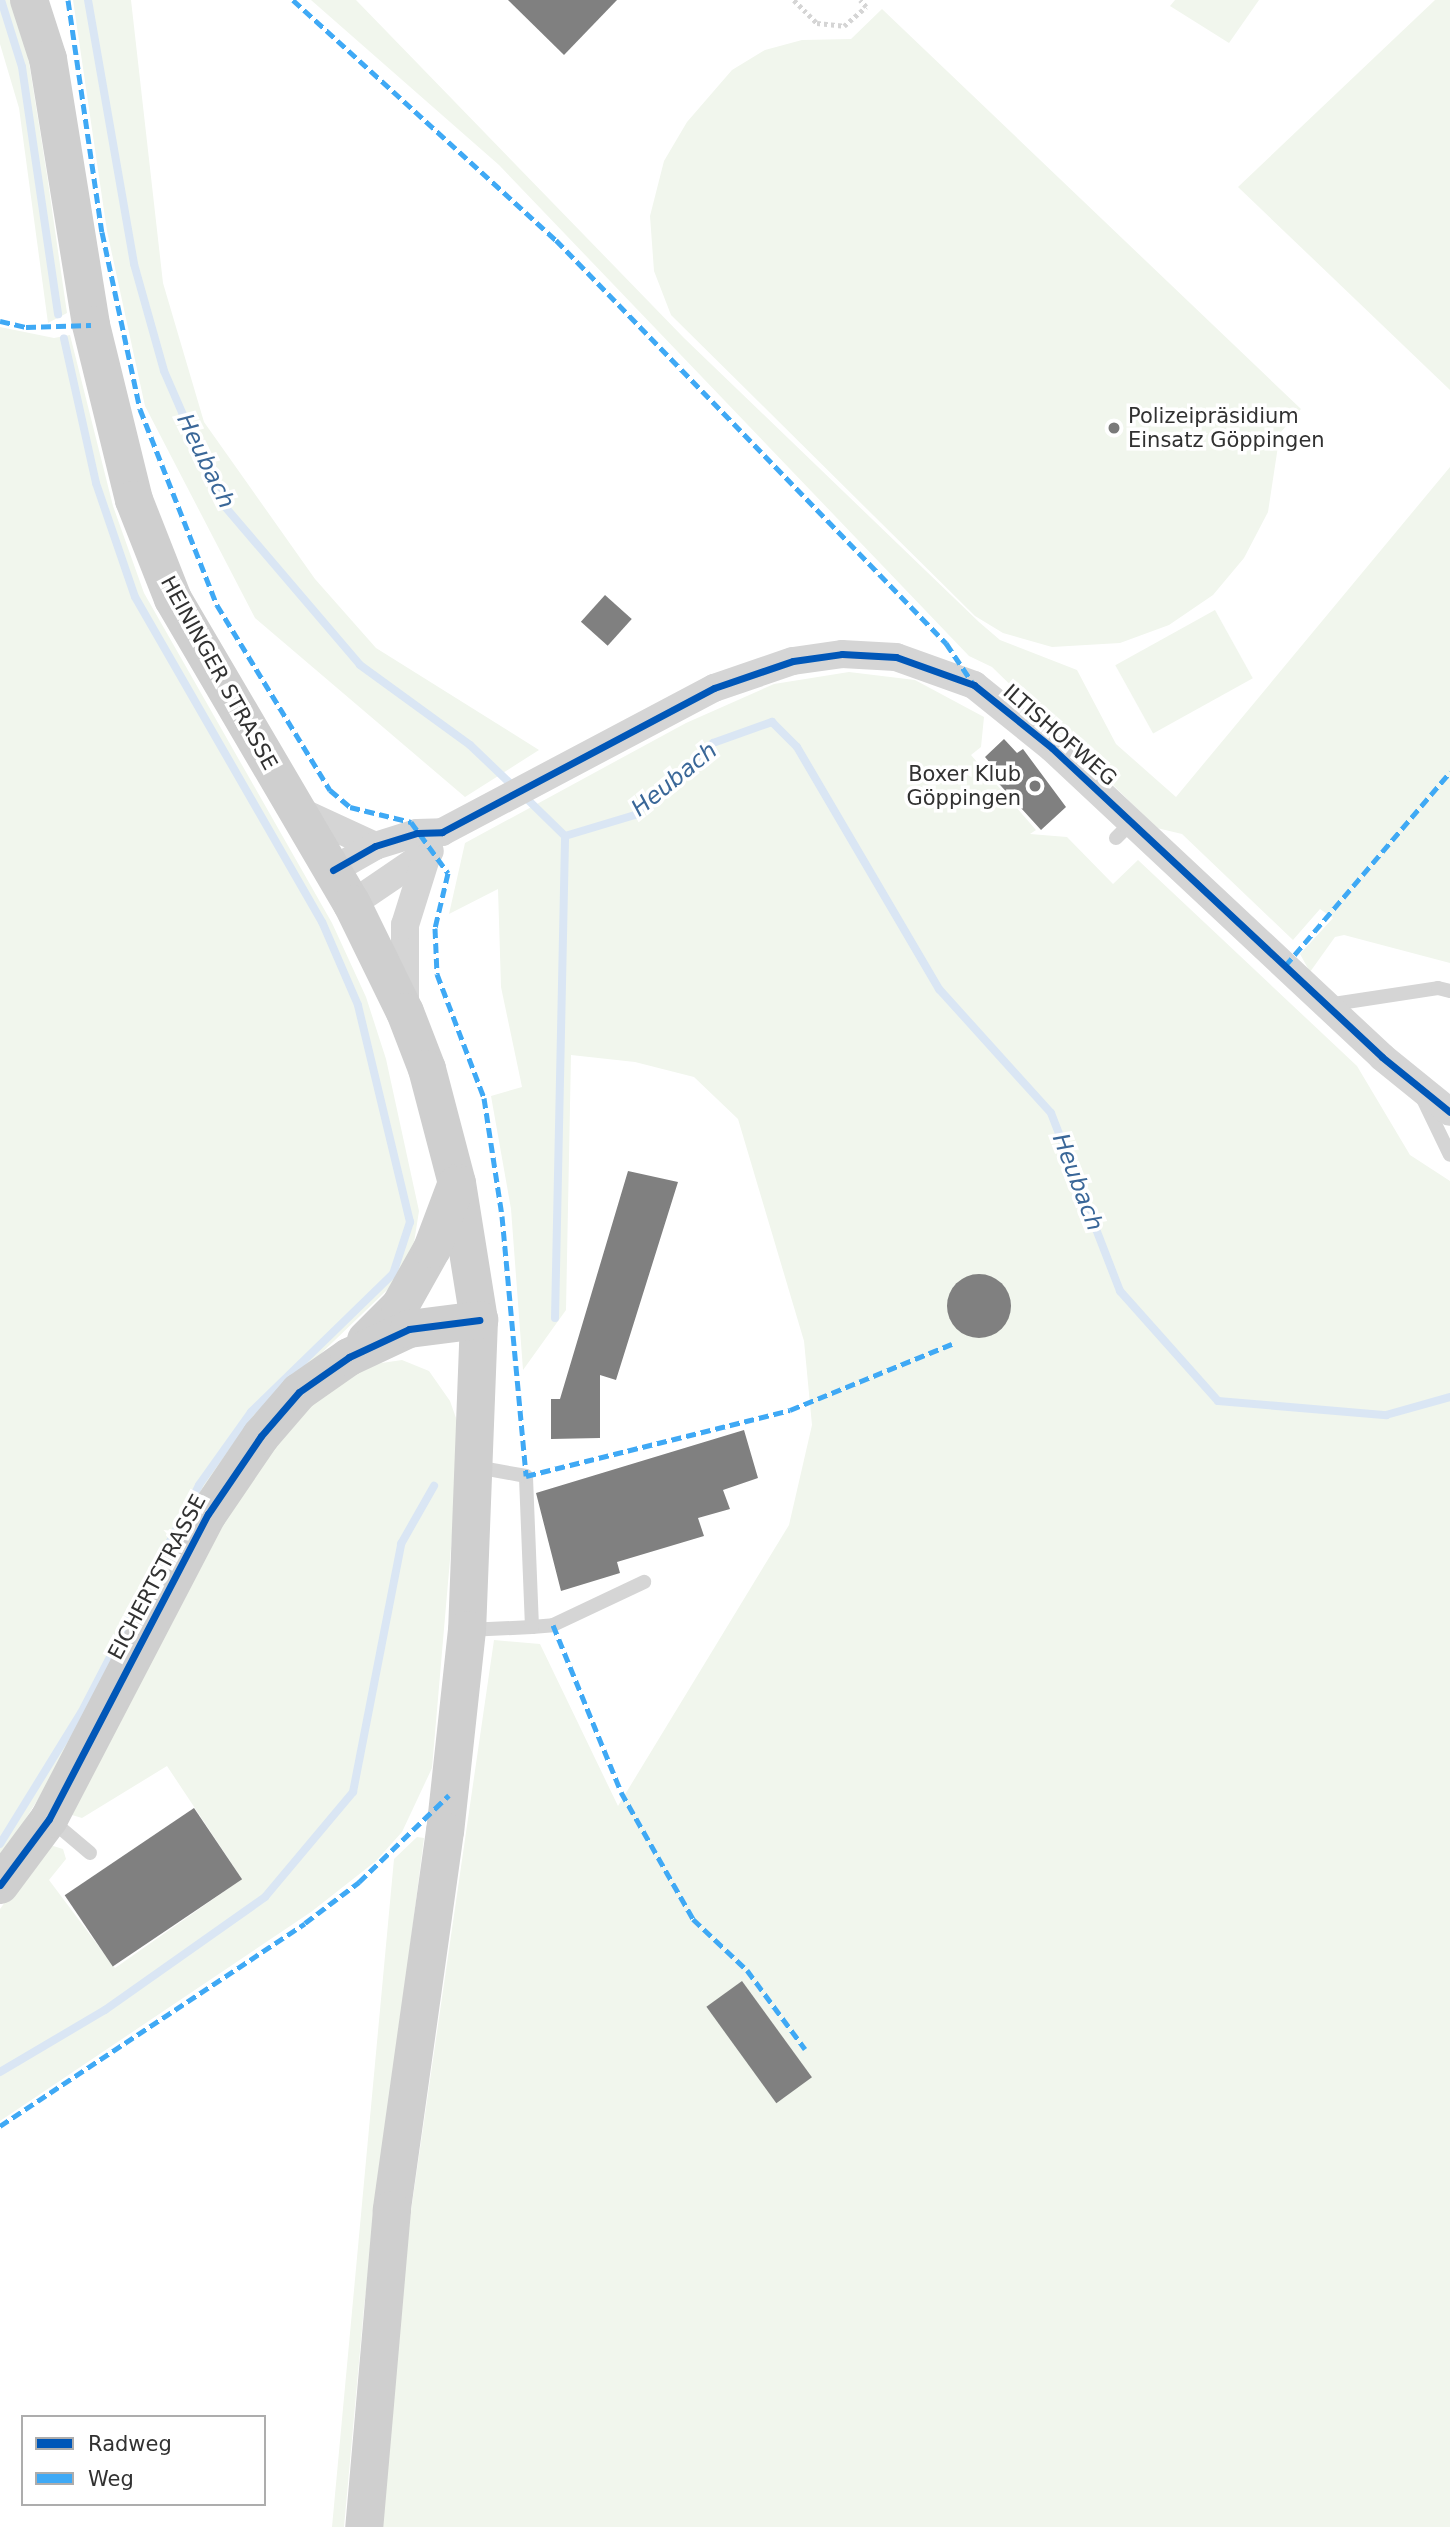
<!DOCTYPE html>
<meta charset="utf-8">
<style>
body{margin:0}
#map{position:relative;width:1450px;height:2527px;overflow:hidden;background:#fff;font-family:"DejaVu Sans",sans-serif}
div>[style]{position:absolute}
.green>*{inset:0;background:#f1f6ed;transform-origin:0 0}
.stream>*{height:8px;margin:-4px;padding:0 4px;transform-origin:4px;border-radius:4px;background:#dae6f4}
.building>*{inset:0;background:#808080;transform-origin:0 0}
.round{border-radius:50%}
.path>*{height:4.5px;margin-top:-2.25px;transform-origin:0;background:repeating-linear-gradient(90deg,#d5d5d5 0 3.5px,transparent 0 7px)}
.lane>*{height:14px;margin:-7px;padding:0 7px;transform-origin:7px;border-radius:7px;background:#d5d5d5}
.street>*{height:28px;margin:-14px;padding:0 14px;transform-origin:14px;border-radius:14px;background:#d5d5d5}
.secondary>*{height:38px;margin:-19px;padding:0 19px;transform-origin:19px;border-radius:19px;background:#cfcfcf}
.quiet>*{height:5px;margin-top:-2.5px;transform-origin:0;background:repeating-linear-gradient(90deg,#3fa9f5 0 10px,transparent 0 15px)}
.cycleway>*{height:7px;margin:-3.5px;padding:0 3.5px;transform-origin:3.5px;border-radius:3.5px;background:#0057b8}
.dots>*{width:19px;height:19px;translate:-50% -50%;box-sizing:border-box;border:4px solid #fff;border-radius:50%}
span{translate:-50% -50%;white-space:nowrap;text-align:center;line-height:1.15;-webkit-text-stroke:7px #fff;paint-order:stroke}
.poi-label{font-size:21px;color:#313131}
.left{translate:0 -50%;text-align:left}
.right{translate:-100% -50%;text-align:right}
.street-label{font-size:21px;color:#313131}
.water-label{font-size:23px;color:#3a6798;font-style:italic}
.legend{position:absolute;left:21px;top:2415px;width:245px;height:91px;box-sizing:border-box;background:#fff;border:2px solid #adadad;margin:0;padding:9px 12px;list-style:none;font-size:21px;color:#313131}
.legend li{display:flex;align-items:center;gap:14px;height:35px}
.legend b{width:35px;border:2px solid #adadad}
</style>
<div id="map">
<div class="green">
<div style="clip-path:polygon(0 0,12px 0,26px 44px,47px 175px,67px 313px,48px 323px,19px 108px,0 44px)"></div>
<div style="clip-path:polygon(73px 0,131px 0,163px 283px,204px 422px,315px 579px,376px 648px,539px 750px,465px 797px,255px 618px,145px 406px,107px 231px)"></div>
<div style="clip-path:polygon(311px 0,356px 0,684px 338px,979px 622px,1000px 640px,1077px 670px,1116px 744px,1176px 797px,1450px 467px,1450px 963px,1344px 935px,1335px 937px,1310px 972px,1300px 954px,1333px 918px,1320px 909px,1293px 940px,1182px 834px,1157px 828px,992px 667px,969px 656px,499px 165px)"></div>
<div style="clip-path:polygon(1175px 0,1259px 0,1229px 43px,1170px 6px)"></div>
<div style="clip-path:polygon(1435px 0,1450px 0,1450px 390px,1238px 187px)"></div>
<div style="clip-path:polygon(882px 9px,1301px 409px,1280px 433px,1268px 512px,1244px 558px,1213px 595px,1169px 625px,1120px 643px,1052px 647px,1003px 633px,975px 616px,671px 315px,654px 271px,650px 216px,664px 161px,687px 122px,732px 70px,765px 50px,802px 40px,851px 39px)"></div>
<div style="clip-path:polygon(0 327px,54px 338px,70px 335px,113px 506px,144px 593px,332px 923px,366px 997px,386px 1059px,419px 1211px,410px 1268px,308px 1366px,0 1860px)"></div>
<div style="left:1215px;top:610px;width:78px;height:114px;rotate:61deg"></div>
<div style="clip-path:polygon(849px 672px,915px 680px,984px 717px,981px 747px,971px 755px,1036px 830px,1030px 834px,1067px 837px,1113px 884px,1138px 860px,1357px 1066px,1410px 1155px,1450px 1181px,1450px 2527px,375px 2527px,390px 2355px,494px 1640px,540px 1644px,618px 1806px,789px 1525px,812px 1425px,804px 1341px,738px 1119px,694px 1077px,635px 1062px,571px 1055px,566px 1310px,523px 1370px,511px 1209px,491px 1096px,522px 1087px,501px 987px,498px 889px,449px 914px,465px 843px,686px 723px,774px 684px)"></div>
<div style="clip-path:polygon(402px 1360px,429px 1371px,450px 1401px,461px 1432px,432px 1768px,402px 1832px,376px 1861px,311px 1912px,0 2121px,0 1909px,38px 1856px,50px 1845px,63px 1849px,66px 1859px,49px 1880px,115px 1968px,242px 1879px,167px 1766px,82px 1818px,72px 1815px,222px 1520px,294px 1416px,368px 1365px)"></div>
<div style="clip-path:polygon(417px 1837px,424px 1838px,364px 2307px,344px 2527px,332px 2527px,394px 1859px)"></div>
</div>
<div class="stream">
<div style="left:1px;top:0;width:70px;rotate:72.6deg"></div>
<div style="left:22px;top:67px;width:250px;rotate:81.7deg"></div>
<div style="left:88px;top:0;width:268px;rotate:80.1deg"></div>
<div style="left:134px;top:264px;width:111px;rotate:74.3deg"></div>
<div style="left:164px;top:371px;width:143px;rotate:66.5deg"></div>
<div style="left:221px;top:502px;width:214px;rotate:49.5deg"></div>
<div style="left:360px;top:665px;width:136px;rotate:36deg"></div>
<div style="left:470px;top:745px;width:61px;rotate:43.7deg"></div>
<div style="left:524px;top:796px;width:57px;rotate:44.3deg"></div>
<div style="left:565px;top:836px;width:73px;rotate:-16.7deg"></div>
<div style="left:635px;top:815px;width:106px;rotate:-42.7deg"></div>
<div style="left:713px;top:743px;width:63px;rotate:-19.6deg"></div>
<div style="left:772px;top:722px;width:35px;rotate:45deg"></div>
<div style="left:797px;top:747px;width:281px;rotate:59.6deg"></div>
<div style="left:939px;top:989px;width:167px;rotate:47.9deg"></div>
<div style="left:1051px;top:1113px;width:191px;rotate:68.8deg"></div>
<div style="left:1120px;top:1291px;width:147px;rotate:48.3deg"></div>
<div style="left:1218px;top:1401px;width:169px;rotate:4.8deg"></div>
<div style="left:1386px;top:1415px;width:66px;rotate:-15.7deg"></div>
<div style="left:555px;top:1318px;width:482px;rotate:-88.8deg"></div>
<div style="left:0;top:1844px;width:154px;rotate:-58.3deg"></div>
<div style="left:81px;top:1713px;width:257px;rotate:-62.6deg"></div>
<div style="left:199px;top:1485px;width:90px;rotate:-54.5deg"></div>
<div style="left:251px;top:1412px;width:198px;rotate:-44.2deg"></div>
<div style="left:393px;top:1274px;width:55px;rotate:-71.9deg"></div>
<div style="left:410px;top:1222px;width:223px;rotate:-103.5deg"></div>
<div style="left:358px;top:1005px;width:90px;rotate:-113.4deg"></div>
<div style="left:322px;top:922px;width:375px;rotate:-119.9deg"></div>
<div style="left:135px;top:597px;width:120px;rotate:-108.9deg"></div>
<div style="left:96px;top:483px;width:148px;rotate:-102.5deg"></div>
<div style="left:0;top:2072px;width:122px;rotate:-30.6deg"></div>
<div style="left:105px;top:2010px;width:196px;rotate:-35.2deg"></div>
<div style="left:265px;top:1897px;width:137px;rotate:-50deg"></div>
<div style="left:353px;top:1792px;width:253px;rotate:-79deg"></div>
<div style="left:401px;top:1544px;width:67px;rotate:-60.4deg"></div>
</div>
<div class="building">
<div style="clip-path:polygon(508px 0,617px 0,564px 55px)"></div>
<div style="left:605px;top:595px;width:36px;height:36px;rotate:42deg"></div>
<div style="clip-path:polygon(1004px 739px,1017px 753px,1023px 749px,1066px 807px,1041px 830px,992px 776px,997px 771px,985px 757px)"></div>
<div style="clip-path:polygon(628px 1171px,678px 1182px,616px 1380px,600px 1375px,600px 1438px,551px 1439px,551px 1399px,560px 1399px)"></div>
<div class="round" style="left:947px;top:1274px;width:64px;height:64px"></div>
<div style="clip-path:polygon(744px 1430px,758px 1478px,723px 1490px,730px 1509px,698px 1518px,704px 1536px,617px 1562px,620px 1573px,561px 1591px,536px 1493px)"></div>
<div style="left:194px;top:1808px;width:86px;height:156px;rotate:56deg"></div>
<div style="left:742px;top:1981px;width:119px;height:44px;rotate:54deg"></div>
</div>
<div class="path">
<div style="left:794px;top:0;width:33px;rotate:45deg"></div>
<div style="left:817px;top:23px;width:27px;rotate:6deg"></div>
<div style="left:844px;top:26px;width:29px;rotate:-41deg"></div>
<div style="left:866px;top:7px;width:9px;rotate:-131deg"></div>
</div>
<div class="lane">
<div style="left:1116px;top:838px;width:23px;rotate:-45deg"></div>
<div style="left:1327px;top:1005px;width:112px;rotate:-8.7deg"></div>
<div style="left:1438px;top:988px;width:12px;rotate:14deg"></div>
<div style="left:1422px;top:1097px;width:64px;rotate:64.2deg"></div>
<div style="left:532px;top:1627px;width:21px;rotate:-5deg"></div>
<div style="left:553px;top:1625px;width:101px;rotate:-25.3deg"></div>
<div style="left:467px;top:1630px;width:65px;rotate:-2.6deg"></div>
<div style="left:532px;top:1627px;width:151px;rotate:-92.3deg"></div>
<div style="left:526px;top:1476px;width:51px;rotate:-169.8deg"></div>
<div style="left:51px;top:1820px;width:51px;rotate:40.2deg"></div>
</div>
<div class="street">
<div style="left:297px;top:810px;width:86px;rotate:24.8deg"></div>
<div style="left:333px;top:870px;width:48px;rotate:-29.7deg"></div>
<div style="left:375px;top:846px;width:44px;rotate:-17.2deg"></div>
<div style="left:417px;top:833px;width:25px;rotate:-2deg"></div>
<div style="left:442px;top:832px;width:308px;rotate:-27.9deg"></div>
<div style="left:714px;top:688px;width:83px;rotate:-18.9deg"></div>
<div style="left:793px;top:661px;width:49px;rotate:-8.1deg"></div>
<div style="left:842px;top:654px;width:54px;rotate:3.2deg"></div>
<div style="left:896px;top:657px;width:83px;rotate:19.7deg"></div>
<div style="left:974px;top:685px;width:100px;rotate:38.9deg"></div>
<div style="left:1052px;top:748px;width:452px;rotate:43.1deg"></div>
<div style="left:1382px;top:1057px;width:87px;rotate:39deg"></div>
<div style="left:352px;top:904px;width:94px;rotate:-34.2deg"></div>
<div style="left:405px;top:1006px;width:81px;rotate:-90deg"></div>
<div style="left:405px;top:925px;width:70px;rotate:-72.6deg"></div>
</div>
<div class="secondary">
<div style="left:29px;top:0;width:62px;rotate:72.1deg"></div>
<div style="left:48px;top:59px;width:269px;rotate:80.8deg"></div>
<div style="left:91px;top:325px;width:180px;rotate:76.2deg"></div>
<div style="left:134px;top:500px;width:106px;rotate:68.5deg"></div>
<div style="left:173px;top:599px;width:354px;rotate:59.6deg"></div>
<div style="left:352px;top:904px;width:120px;rotate:63.9deg"></div>
<div style="left:405px;top:1012px;width:61px;rotate:68.9deg"></div>
<div style="left:427px;top:1069px;width:118px;rotate:75.3deg"></div>
<div style="left:457px;top:1183px;width:139px;rotate:80.9deg"></div>
<div style="left:479px;top:1320px;width:310px;rotate:92.2deg"></div>
<div style="left:467px;top:1630px;width:202px;rotate:96.2deg"></div>
<div style="left:445px;top:1831px;width:383px;rotate:98deg"></div>
<div style="left:392px;top:2210px;width:318px;rotate:95deg"></div>
<div style="left:366px;top:1340px;width:48px;rotate:-45deg"></div>
<div style="left:400px;top:1306px;width:65px;rotate:-60.7deg"></div>
<div style="left:432px;top:1249px;width:68px;rotate:-69.4deg"></div>
<div style="left:0;top:1885px;width:82px;rotate:-53.4deg"></div>
<div style="left:49px;top:1819px;width:344px;rotate:-62.5deg"></div>
<div style="left:208px;top:1514px;width:94px;rotate:-55.8deg"></div>
<div style="left:261px;top:1436px;width:58px;rotate:-49.2deg"></div>
<div style="left:299px;top:1392px;width:61px;rotate:-35deg"></div>
<div style="left:349px;top:1357px;width:66px;rotate:-25deg"></div>
<div style="left:409px;top:1329px;width:71px;rotate:-7.3deg"></div>
</div>
<div class="quiet">
<div style="left:68px;top:0;width:234px;rotate:81.7deg"></div>
<div style="left:102px;top:232px;width:181px;rotate:77.9deg"></div>
<div style="left:140px;top:409px;width:211px;rotate:68.6deg"></div>
<div style="left:217px;top:605px;width:217px;rotate:58.6deg"></div>
<div style="left:330px;top:790px;width:26px;rotate:40deg"></div>
<div style="left:350px;top:807px;width:63px;rotate:13.8deg"></div>
<div style="left:411px;top:822px;width:63px;rotate:54deg"></div>
<div style="left:448px;top:873px;width:57px;rotate:103.3deg"></div>
<div style="left:435px;top:928px;width:46px;rotate:87.5deg"></div>
<div style="left:437px;top:974px;width:133px;rotate:69.2deg"></div>
<div style="left:484px;top:1098px;width:119px;rotate:81.3deg"></div>
<div style="left:502px;top:1216px;width:261px;rotate:84.7deg"></div>
<div style="left:526px;top:1476px;width:272px;rotate:-14deg"></div>
<div style="left:790px;top:1410px;width:175px;rotate:-22.2deg"></div>
<div style="left:293px;top:0;width:356px;rotate:42.4deg"></div>
<div style="left:556px;top:240px;width:561px;rotate:45.94deg"></div>
<div style="left:946px;top:643px;width:50px;rotate:56.3deg"></div>
<div style="left:0;top:321px;width:27px;rotate:13deg"></div>
<div style="left:26px;top:327px;width:65px;rotate:-1.8deg"></div>
<div style="left:1285px;top:966px;width:255px;rotate:-49.6deg"></div>
<div style="left:553px;top:1625px;width:180px;rotate:67.8deg"></div>
<div style="left:621px;top:1792px;width:146px;rotate:60.4deg"></div>
<div style="left:693px;top:1919px;width:74px;rotate:43.4deg"></div>
<div style="left:747px;top:1970px;width:98px;rotate:53.7deg"></div>
<div style="left:0;top:2126px;width:366px;rotate:-33.6deg"></div>
<div style="left:305px;top:1923px;width:68px;rotate:-37.2deg"></div>
<div style="left:359px;top:1882px;width:125px;rotate:-44deg"></div>
</div>
<div class="cycleway">
<div style="left:333px;top:870px;width:48px;rotate:-29.7deg"></div>
<div style="left:375px;top:846px;width:44px;rotate:-17.2deg"></div>
<div style="left:417px;top:833px;width:25px;rotate:-2deg"></div>
<div style="left:442px;top:832px;width:308px;rotate:-27.9deg"></div>
<div style="left:714px;top:688px;width:83px;rotate:-18.9deg"></div>
<div style="left:793px;top:661px;width:49px;rotate:-8.1deg"></div>
<div style="left:842px;top:654px;width:54px;rotate:3.2deg"></div>
<div style="left:896px;top:657px;width:83px;rotate:19.7deg"></div>
<div style="left:974px;top:685px;width:100px;rotate:38.9deg"></div>
<div style="left:1052px;top:748px;width:452px;rotate:43.1deg"></div>
<div style="left:1382px;top:1057px;width:87px;rotate:39deg"></div>
<div style="left:0;top:1885px;width:82px;rotate:-53.4deg"></div>
<div style="left:49px;top:1819px;width:344px;rotate:-62.5deg"></div>
<div style="left:208px;top:1514px;width:94px;rotate:-55.8deg"></div>
<div style="left:261px;top:1436px;width:58px;rotate:-49.2deg"></div>
<div style="left:299px;top:1392px;width:61px;rotate:-35deg"></div>
<div style="left:349px;top:1357px;width:66px;rotate:-25deg"></div>
<div style="left:409px;top:1329px;width:71px;rotate:-7.3deg"></div>
</div>
<div class="dots">
<div style="left:1114px;top:428px;background:#797979"></div>
<div style="left:1035px;top:786px;background:#797979"></div>
</div>
<div class="poi-label">
<span class="left" style="left:1128px;top:428px">Polizeipräsidium<br>Einsatz Göppingen</span>
<span class="right" style="left:1021px;top:786px">Boxer Klub<br>Göppingen</span>
</div>
<div class="street-label">
<span style="left:219px;top:673px;rotate:61deg">HEININGER STRASSE</span>
<span style="left:1060px;top:735px;rotate:41deg">ILTISHOFWEG</span>
<span style="left:157px;top:1577px;rotate:-62deg">EICHERTSTRASSE</span>
</div>
<div class="water-label">
<span style="left:206px;top:461px;rotate:64deg">Heubach</span>
<span style="left:674px;top:779px;rotate:-39deg">Heubach</span>
<span style="left:1078px;top:1182px;rotate:69deg">Heubach</span>
</div>
<ul class="legend">
<li><b style="height:9px;background:#0057b8"></b>Radweg</li>
<li><b style="height:9px;background:#3fa9f5"></b>Weg</li>
</ul>
</div>
